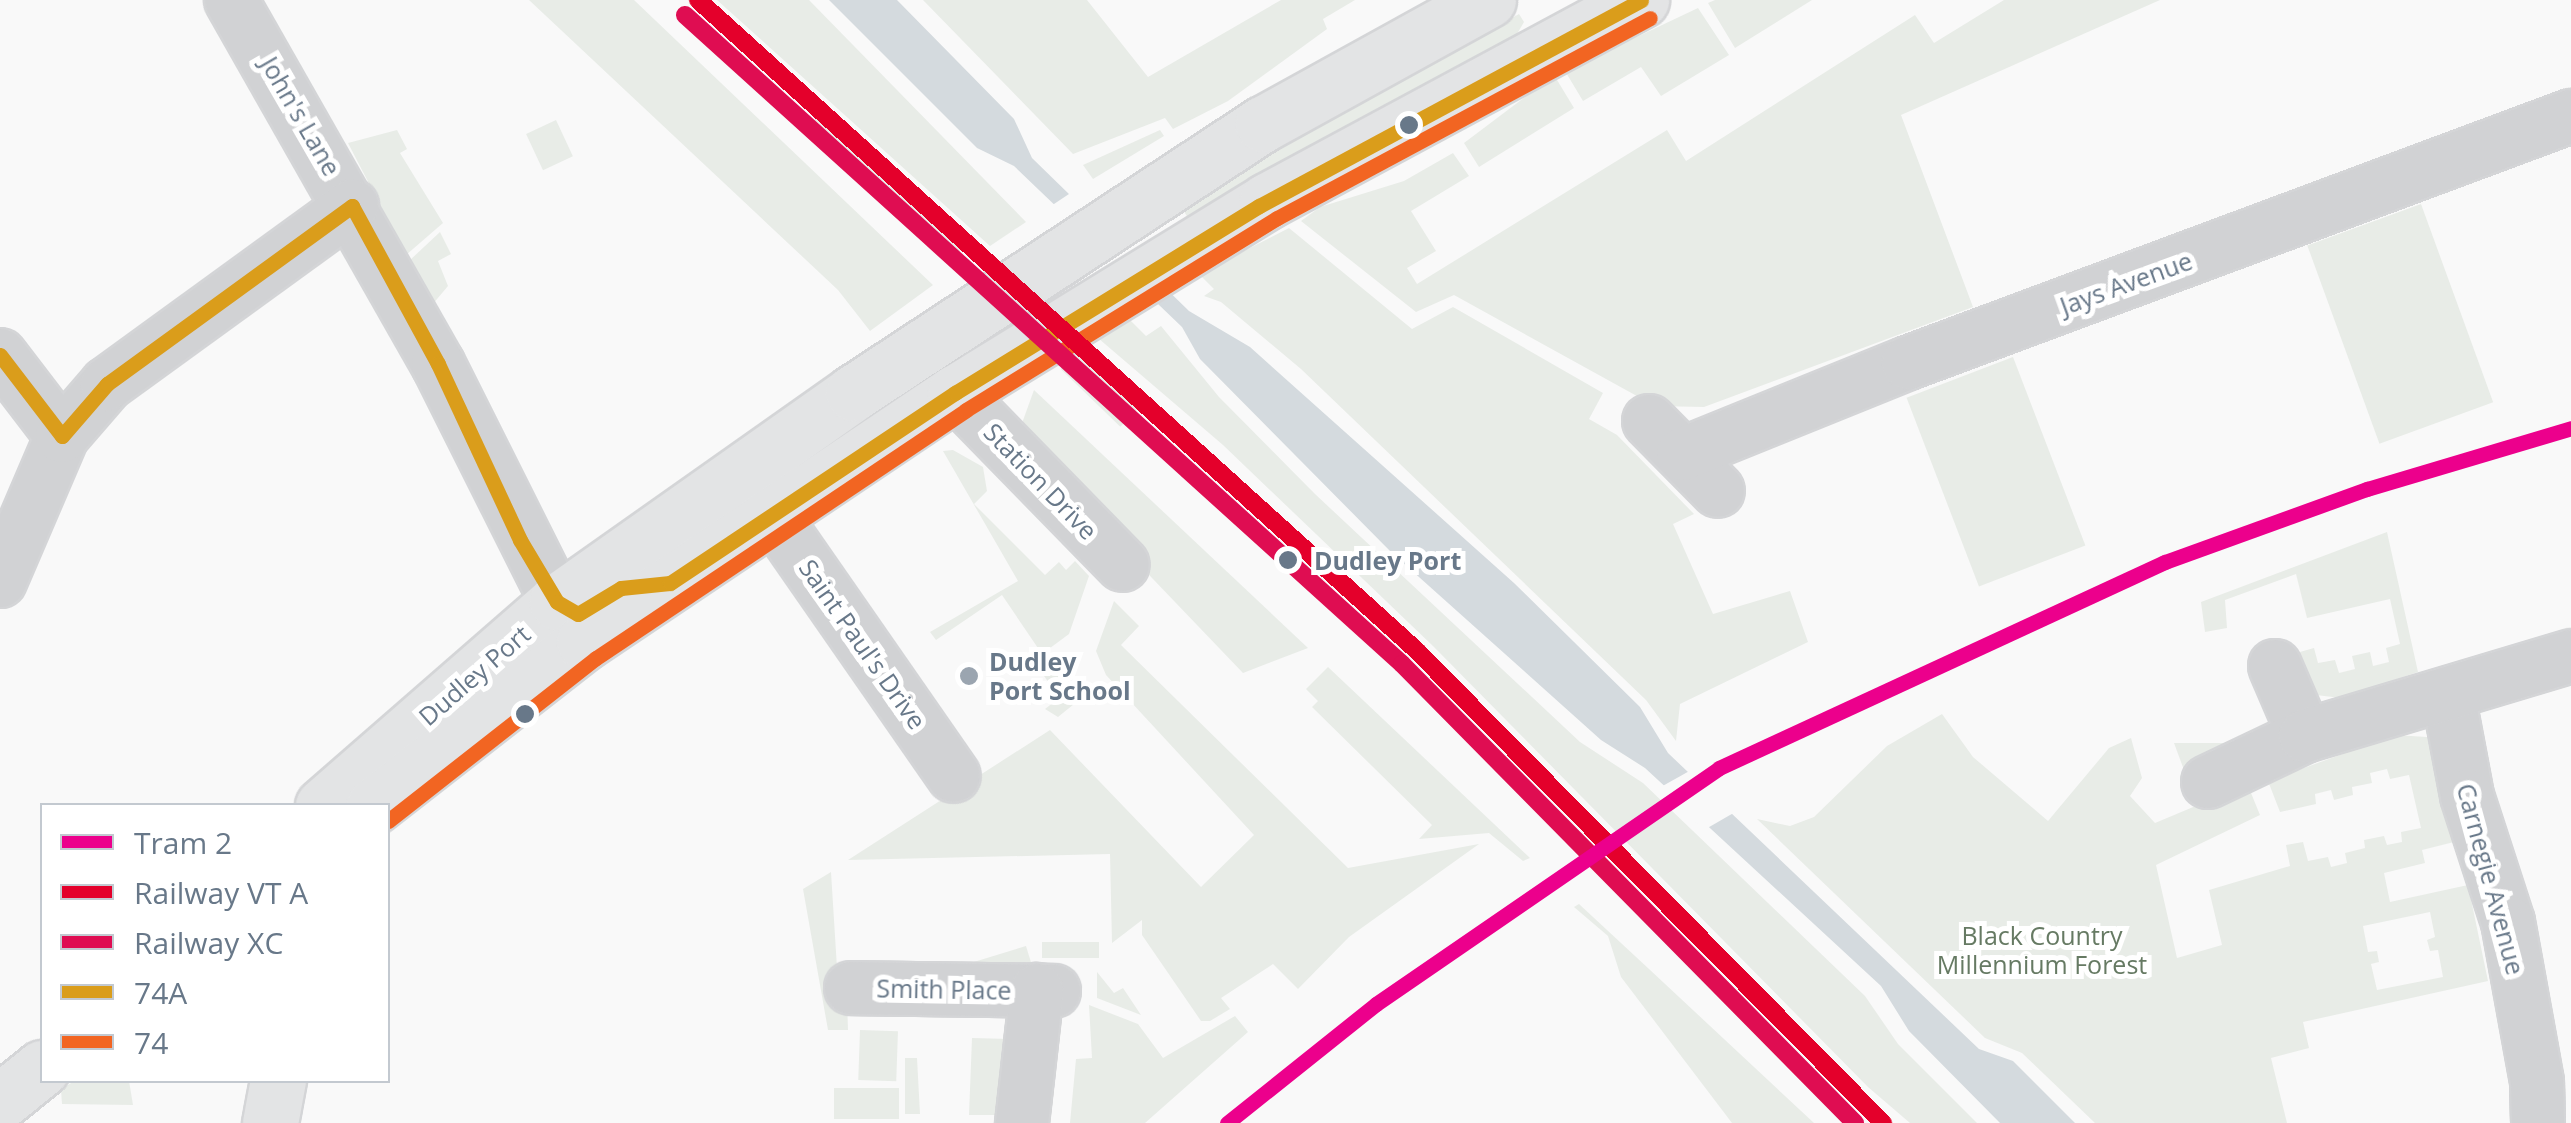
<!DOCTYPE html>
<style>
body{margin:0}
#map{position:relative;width:2571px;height:1123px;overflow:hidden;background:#f9f9f9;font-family:"Open Sans",sans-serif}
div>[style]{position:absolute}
.green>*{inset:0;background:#e8ece7;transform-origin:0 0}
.water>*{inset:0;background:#d4dade}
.pier>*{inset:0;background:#f9f9f9}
.roads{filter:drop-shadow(2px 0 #d4d5d7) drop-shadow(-2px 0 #d4d5d7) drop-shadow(0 2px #d4d5d7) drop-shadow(0 -2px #d4d5d7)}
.minor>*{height:52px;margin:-26px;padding:0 26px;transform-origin:26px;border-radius:26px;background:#d1d2d4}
.major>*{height:55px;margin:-27.5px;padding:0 27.5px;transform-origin:27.5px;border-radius:27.5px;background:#e3e4e5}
.highway>*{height:55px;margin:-27.5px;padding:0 27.5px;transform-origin:27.5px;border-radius:27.5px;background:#e3e4e5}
.bus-1>*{height:15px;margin:-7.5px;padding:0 7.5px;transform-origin:7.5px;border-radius:7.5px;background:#da9d1b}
.bus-2>*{height:15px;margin:-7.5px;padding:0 7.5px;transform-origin:7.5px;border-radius:7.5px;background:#f26522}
.rail-1>*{height:18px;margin:-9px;padding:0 9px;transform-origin:9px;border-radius:9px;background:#e4002b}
.rail-2>*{height:18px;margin:-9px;padding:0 9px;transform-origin:9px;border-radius:9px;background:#df0d52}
.tram-1>*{height:15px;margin:-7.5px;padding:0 7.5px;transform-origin:7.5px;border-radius:7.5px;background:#ec008c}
.dots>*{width:28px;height:28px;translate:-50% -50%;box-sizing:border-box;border:5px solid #fff;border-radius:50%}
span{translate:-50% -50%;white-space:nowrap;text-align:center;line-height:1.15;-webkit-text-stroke:10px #fff;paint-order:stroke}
.street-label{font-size:25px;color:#687889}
.stop-label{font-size:25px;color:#687889;font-weight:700}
.left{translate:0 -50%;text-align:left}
.poi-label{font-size:25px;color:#687889;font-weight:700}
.park-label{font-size:25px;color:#667a63}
.legend{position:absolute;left:40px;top:803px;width:350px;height:280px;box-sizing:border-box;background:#fff;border:2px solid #c3c9d0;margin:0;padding:12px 18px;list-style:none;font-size:30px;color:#687889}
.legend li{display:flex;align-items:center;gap:20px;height:50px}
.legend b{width:50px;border:2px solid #c3c9d0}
</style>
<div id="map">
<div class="green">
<div style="clip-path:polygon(529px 0,634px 0,933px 285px,870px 331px,838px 290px)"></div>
<div style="clip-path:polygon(717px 0,809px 0,1026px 222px,990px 246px)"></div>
<div style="clip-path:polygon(923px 0,1087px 0,1148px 77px,1281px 0,1355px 0,1323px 19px,1327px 29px,1228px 101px,1173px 129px,1165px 118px,1073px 154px)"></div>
<div style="clip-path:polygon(1715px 0,1812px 0,1735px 48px,1708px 3px)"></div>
<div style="clip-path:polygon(2004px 0,2160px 0,1901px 115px,1973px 307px,1704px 407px,1655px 406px,1454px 295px,1416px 312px,1301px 221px,1320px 207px,1404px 181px,1453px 153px,1469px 176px,1411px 211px,1436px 251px,1407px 268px,1417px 284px,1667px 130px,1686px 161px,1915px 15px,1934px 43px)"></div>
<div style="clip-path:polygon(1698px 8px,1729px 55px,1661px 96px,1641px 67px,1583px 101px,1565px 71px)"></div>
<div style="clip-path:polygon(1519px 14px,1524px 22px,1517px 34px,1192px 224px,1178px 202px)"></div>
<div style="clip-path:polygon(1554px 75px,1574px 108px,1479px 167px,1464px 143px)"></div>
<div style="clip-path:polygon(816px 118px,965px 247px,955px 255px,965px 263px,957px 267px,945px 261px,809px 126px)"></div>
<div style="left:556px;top:120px;width:40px;height:33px;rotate:65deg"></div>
<div style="clip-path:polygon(397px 130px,407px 149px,400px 153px,443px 223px,406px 255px,348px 143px)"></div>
<div style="clip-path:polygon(1160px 130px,1164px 136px,1093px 179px,1083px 165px)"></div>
<div style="left:2421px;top:204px;width:211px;height:121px;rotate:70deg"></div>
<div style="clip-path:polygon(1289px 228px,1412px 329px,1453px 307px,1603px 393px,1589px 419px,1617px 435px,1694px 514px,1673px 524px,1713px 614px,1790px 591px,1808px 642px,1680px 704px,1676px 741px,1646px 700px,1301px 369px,1221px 302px,1204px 296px,1214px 289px,1199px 274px)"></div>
<div style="clip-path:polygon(440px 232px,451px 254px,438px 261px,448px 286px,432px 305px,409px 261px)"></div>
<div style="clip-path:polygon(1128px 318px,1146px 336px,1161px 326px,1219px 397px,1315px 494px,1580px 742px,1643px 783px,1865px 996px,1898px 1044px,1977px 1123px,1910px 1123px,1868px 1087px,1433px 646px,1223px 445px,1098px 338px)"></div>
<div style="left:1078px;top:351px;width:83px;height:25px;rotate:44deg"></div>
<div style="left:2013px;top:357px;width:202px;height:114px;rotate:69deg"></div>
<div style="clip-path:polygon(1034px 390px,1308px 648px,1243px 673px,1017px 437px)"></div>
<div style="clip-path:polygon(953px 450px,983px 467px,987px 491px,974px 504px,1045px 575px,1059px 562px,1066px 570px,1075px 561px,1089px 576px,1069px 634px,1042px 654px,1002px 595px,936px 640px,930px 632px,1018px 581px,943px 451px)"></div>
<div style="clip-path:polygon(2387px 532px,2418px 672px,2341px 698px,2316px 695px,2282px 657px,2314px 648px,2318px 663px,2335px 660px,2339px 673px,2355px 669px,2352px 656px,2370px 652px,2373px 666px,2389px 662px,2386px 648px,2400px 644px,2390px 599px,2307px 618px,2296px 574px,2225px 600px,2227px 628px,2205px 632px,2201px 602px)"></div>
<div style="clip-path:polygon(1114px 601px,1139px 626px,1121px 645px,1348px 868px,1479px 844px,1349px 937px,1298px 989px,1273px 964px,1221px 998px,1230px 1009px,1210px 1021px,1201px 1021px,1142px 935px,1142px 920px,1112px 943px,1110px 854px,848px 860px,1050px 730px,1201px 887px,1254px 835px,1106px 675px,1096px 651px)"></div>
<div style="clip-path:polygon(1056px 656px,1079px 700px,1058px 717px,1045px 709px,1059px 698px,1038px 667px)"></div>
<div style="clip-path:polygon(1328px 667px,1530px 858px,1523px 861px,1489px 833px,1419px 839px,1432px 825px,1312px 707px,1318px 701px,1306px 689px)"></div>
<div style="clip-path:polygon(evenodd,1942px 714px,1973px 757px,2048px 821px,2109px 748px,2131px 738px,2142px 778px,2130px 796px,2155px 823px,2241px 787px,2251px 793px,2260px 815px,2156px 865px,2177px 958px,2222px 945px,2209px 890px,2290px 866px,2286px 845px,2303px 842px,2308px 861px,2328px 857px,2331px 867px,2347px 863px,2345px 853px,2365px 848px,2364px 840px,2384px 836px,2387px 845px,2402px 842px,2401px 832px,2421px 828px,2409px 775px,2390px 779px,2387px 769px,2370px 773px,2372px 783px,2352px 787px,2353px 795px,2334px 800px,2331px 790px,2315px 794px,2316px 804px,2280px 812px,2268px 781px,2395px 735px,2427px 737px,2458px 841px,2422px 850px,2425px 863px,2384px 873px,2390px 902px,2468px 885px,2488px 981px,2303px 1022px,2309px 1048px,2271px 1058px,2287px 1123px,2095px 1123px,2022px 1053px,1985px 1038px,1757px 819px,1790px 826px,1814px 817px,1887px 746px,1942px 714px,2430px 912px,2435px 937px,2427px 940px,2430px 951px,2438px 950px,2443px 977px,2377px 990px,2371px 964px,2379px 962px,2377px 951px,2368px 952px,2363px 926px,2430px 912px)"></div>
<div style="clip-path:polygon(2174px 743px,2247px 743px,2195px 774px,2184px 770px)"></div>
<div style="clip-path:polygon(831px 872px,837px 968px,846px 968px,848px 1030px,828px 1030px,803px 889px)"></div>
<div style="clip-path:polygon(1579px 904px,1649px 969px,1814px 1123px,1732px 1123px,1621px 977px,1608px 936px,1574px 907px)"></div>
<div style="left:1099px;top:942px;width:16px;height:57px;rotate:90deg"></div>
<div style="left:1026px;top:946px;width:17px;height:111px;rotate:73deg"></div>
<div style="clip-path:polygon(1097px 972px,1114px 993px,1123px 988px,1141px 1015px,1097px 998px)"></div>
<div style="clip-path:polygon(1089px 1005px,1138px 1024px,1163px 1058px,1235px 1016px,1248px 1032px,1145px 1123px,1070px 1123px,1076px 1059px,1092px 1058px)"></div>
<div style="left:860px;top:1030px;width:38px;height:50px;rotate:2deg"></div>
<div style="clip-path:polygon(972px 1038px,1010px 1039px,1002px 1115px,969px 1115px)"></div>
<div style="clip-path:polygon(905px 1058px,917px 1058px,920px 1114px,905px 1114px)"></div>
<div style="clip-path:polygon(74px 1081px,129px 1081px,133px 1105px,62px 1104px,61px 1090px)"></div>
<div style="left:899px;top:1088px;width:31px;height:65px;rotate:90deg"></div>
</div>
<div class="water">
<div style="clip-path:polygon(829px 0,897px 0,1014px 119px,1032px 158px,1189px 311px,1250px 347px,1514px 583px,1640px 707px,1668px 753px,1979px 1049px,2013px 1061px,2075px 1123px,2000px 1123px,1909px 1031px,1881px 986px,1645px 768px,1601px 740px,1391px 552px,1200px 359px,1182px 327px,1014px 166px,977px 148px)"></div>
</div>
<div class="pier">
<div style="clip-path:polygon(1075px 190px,1174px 289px,1151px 303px,1051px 206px)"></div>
<div style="clip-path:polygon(1693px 769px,1737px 811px,1704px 830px,1659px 788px)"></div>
</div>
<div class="roads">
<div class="minor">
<div style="left:231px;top:0;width:419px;rotate:60.4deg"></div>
<div style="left:438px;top:364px;width:266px;rotate:63.4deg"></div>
<div style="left:557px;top:602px;width:15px;rotate:48deg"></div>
<div style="left:567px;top:613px;width:27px;rotate:-17deg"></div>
<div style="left:0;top:355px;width:102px;rotate:52.6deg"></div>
<div style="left:931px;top:357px;width:43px;rotate:56.3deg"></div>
<div style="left:955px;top:393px;width:240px;rotate:45.7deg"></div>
<div style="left:1649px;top:421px;width:98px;rotate:45.4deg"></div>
<div style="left:1683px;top:454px;width:243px;rotate:-22deg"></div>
<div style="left:1908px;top:363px;width:708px;rotate:-20.43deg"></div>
<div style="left:771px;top:513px;width:320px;rotate:55.2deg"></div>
<div style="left:0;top:581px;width:158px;rotate:-66.8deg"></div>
<div style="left:62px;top:436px;width:69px;rotate:-49.1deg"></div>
<div style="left:107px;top:384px;width:303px;rotate:-36deg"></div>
<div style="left:2275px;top:666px;width:76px;rotate:66.8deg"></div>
<div style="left:2448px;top:695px;width:103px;rotate:79.3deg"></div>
<div style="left:2467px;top:796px;width:133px;rotate:72deg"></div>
<div style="left:2508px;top:922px;width:163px;rotate:79.7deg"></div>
<div style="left:2537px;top:1082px;width:41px;rotate:88.6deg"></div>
<div style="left:2208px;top:782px;width:107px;rotate:-25.4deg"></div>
<div style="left:2305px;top:736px;width:278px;rotate:-16.7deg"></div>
<div style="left:851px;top:988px;width:203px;rotate:0.8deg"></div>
<div style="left:1022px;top:1123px;width:134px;rotate:-83.6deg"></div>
</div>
<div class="major">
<div style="left:270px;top:1123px;width:44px;rotate:-79.5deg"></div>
</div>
<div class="highway">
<div style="left:323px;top:806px;width:310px;rotate:-41.1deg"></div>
<div style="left:557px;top:602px;width:362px;rotate:-35.2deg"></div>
<div style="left:853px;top:393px;width:490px;rotate:-33.3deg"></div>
<div style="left:1263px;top:124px;width:257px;rotate:-28.9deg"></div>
<div style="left:374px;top:806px;width:266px;rotate:-38deg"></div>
<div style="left:584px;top:642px;width:447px;rotate:-33.9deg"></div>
<div style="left:955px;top:393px;width:366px;rotate:-31.6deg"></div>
<div style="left:1267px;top:201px;width:425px;rotate:-28.3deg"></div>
<div style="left:0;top:1102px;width:54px;rotate:-39deg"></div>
</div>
</div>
<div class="bus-1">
<div style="left:0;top:355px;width:102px;rotate:52.6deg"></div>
<div style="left:62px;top:436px;width:69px;rotate:-49.1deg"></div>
<div style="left:107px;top:384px;width:303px;rotate:-36deg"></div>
<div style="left:352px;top:206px;width:180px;rotate:61.4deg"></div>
<div style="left:438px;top:364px;width:194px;rotate:65deg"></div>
<div style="left:520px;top:540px;width:72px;rotate:59.2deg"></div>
<div style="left:557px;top:602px;width:24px;rotate:30deg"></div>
<div style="left:578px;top:614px;width:50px;rotate:-31.2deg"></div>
<div style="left:621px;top:588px;width:49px;rotate:-5.8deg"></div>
<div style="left:670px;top:583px;width:343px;rotate:-33.7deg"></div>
<div style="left:955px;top:393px;width:357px;rotate:-31.6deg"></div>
<div style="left:1259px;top:206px;width:434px;rotate:-28.3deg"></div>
</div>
<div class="bus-2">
<div style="left:388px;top:821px;width:264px;rotate:-38.1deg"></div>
<div style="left:596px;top:658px;width:445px;rotate:-33.8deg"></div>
<div style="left:966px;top:410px;width:365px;rotate:-31.7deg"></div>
<div style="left:1277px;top:218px;width:423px;rotate:-28.2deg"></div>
</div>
<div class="rail-1">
<div style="left:698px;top:0;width:969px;rotate:42.15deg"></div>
<div style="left:1416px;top:650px;width:665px;rotate:45.37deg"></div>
</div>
<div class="rail-2">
<div style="left:685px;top:15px;width:967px;rotate:42.15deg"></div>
<div style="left:1402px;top:664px;width:645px;rotate:45.38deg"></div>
</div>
<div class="tram-1">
<div style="left:1227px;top:1123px;width:191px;rotate:-38.6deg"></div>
<div style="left:1376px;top:1004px;width:416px;rotate:-34.5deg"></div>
<div style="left:1719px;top:768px;width:491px;rotate:-24.8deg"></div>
<div style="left:2165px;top:562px;width:215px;rotate:-19.9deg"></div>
<div style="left:2367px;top:489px;width:213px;rotate:-16.6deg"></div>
</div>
<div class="dots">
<div style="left:1409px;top:125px;background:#687889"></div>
<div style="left:1288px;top:560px;background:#687889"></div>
<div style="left:969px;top:676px;background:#9ba5b0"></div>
<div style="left:525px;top:714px;background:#687889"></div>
</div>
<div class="street-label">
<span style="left:301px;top:116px;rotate:60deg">John's Lane</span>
<span style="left:2126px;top:283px;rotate:-20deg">Jays Avenue</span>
<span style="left:1041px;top:481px;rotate:46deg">Station Drive</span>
<span style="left:863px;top:644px;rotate:55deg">Saint Paul's Drive</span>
<span style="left:474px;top:675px;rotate:-41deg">Dudley Port</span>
<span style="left:2491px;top:879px;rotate:75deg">Carnegie Avenue</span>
<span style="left:944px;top:989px;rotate:1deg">Smith Place</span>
</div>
<div class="stop-label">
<span class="left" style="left:1314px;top:560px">Dudley Port</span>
</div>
<div class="poi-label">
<span class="left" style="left:989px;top:676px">Dudley<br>Port School</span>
</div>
<div class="park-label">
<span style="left:2042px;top:950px">Black Country<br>Millennium Forest</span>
</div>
<ul class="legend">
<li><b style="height:12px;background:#ec008c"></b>Tram 2</li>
<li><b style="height:12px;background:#e4002b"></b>Railway VT A</li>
<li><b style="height:12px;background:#df0d52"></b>Railway XC</li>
<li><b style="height:12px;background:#da9d1b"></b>74A</li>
<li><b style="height:12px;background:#f26522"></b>74</li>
</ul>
</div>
